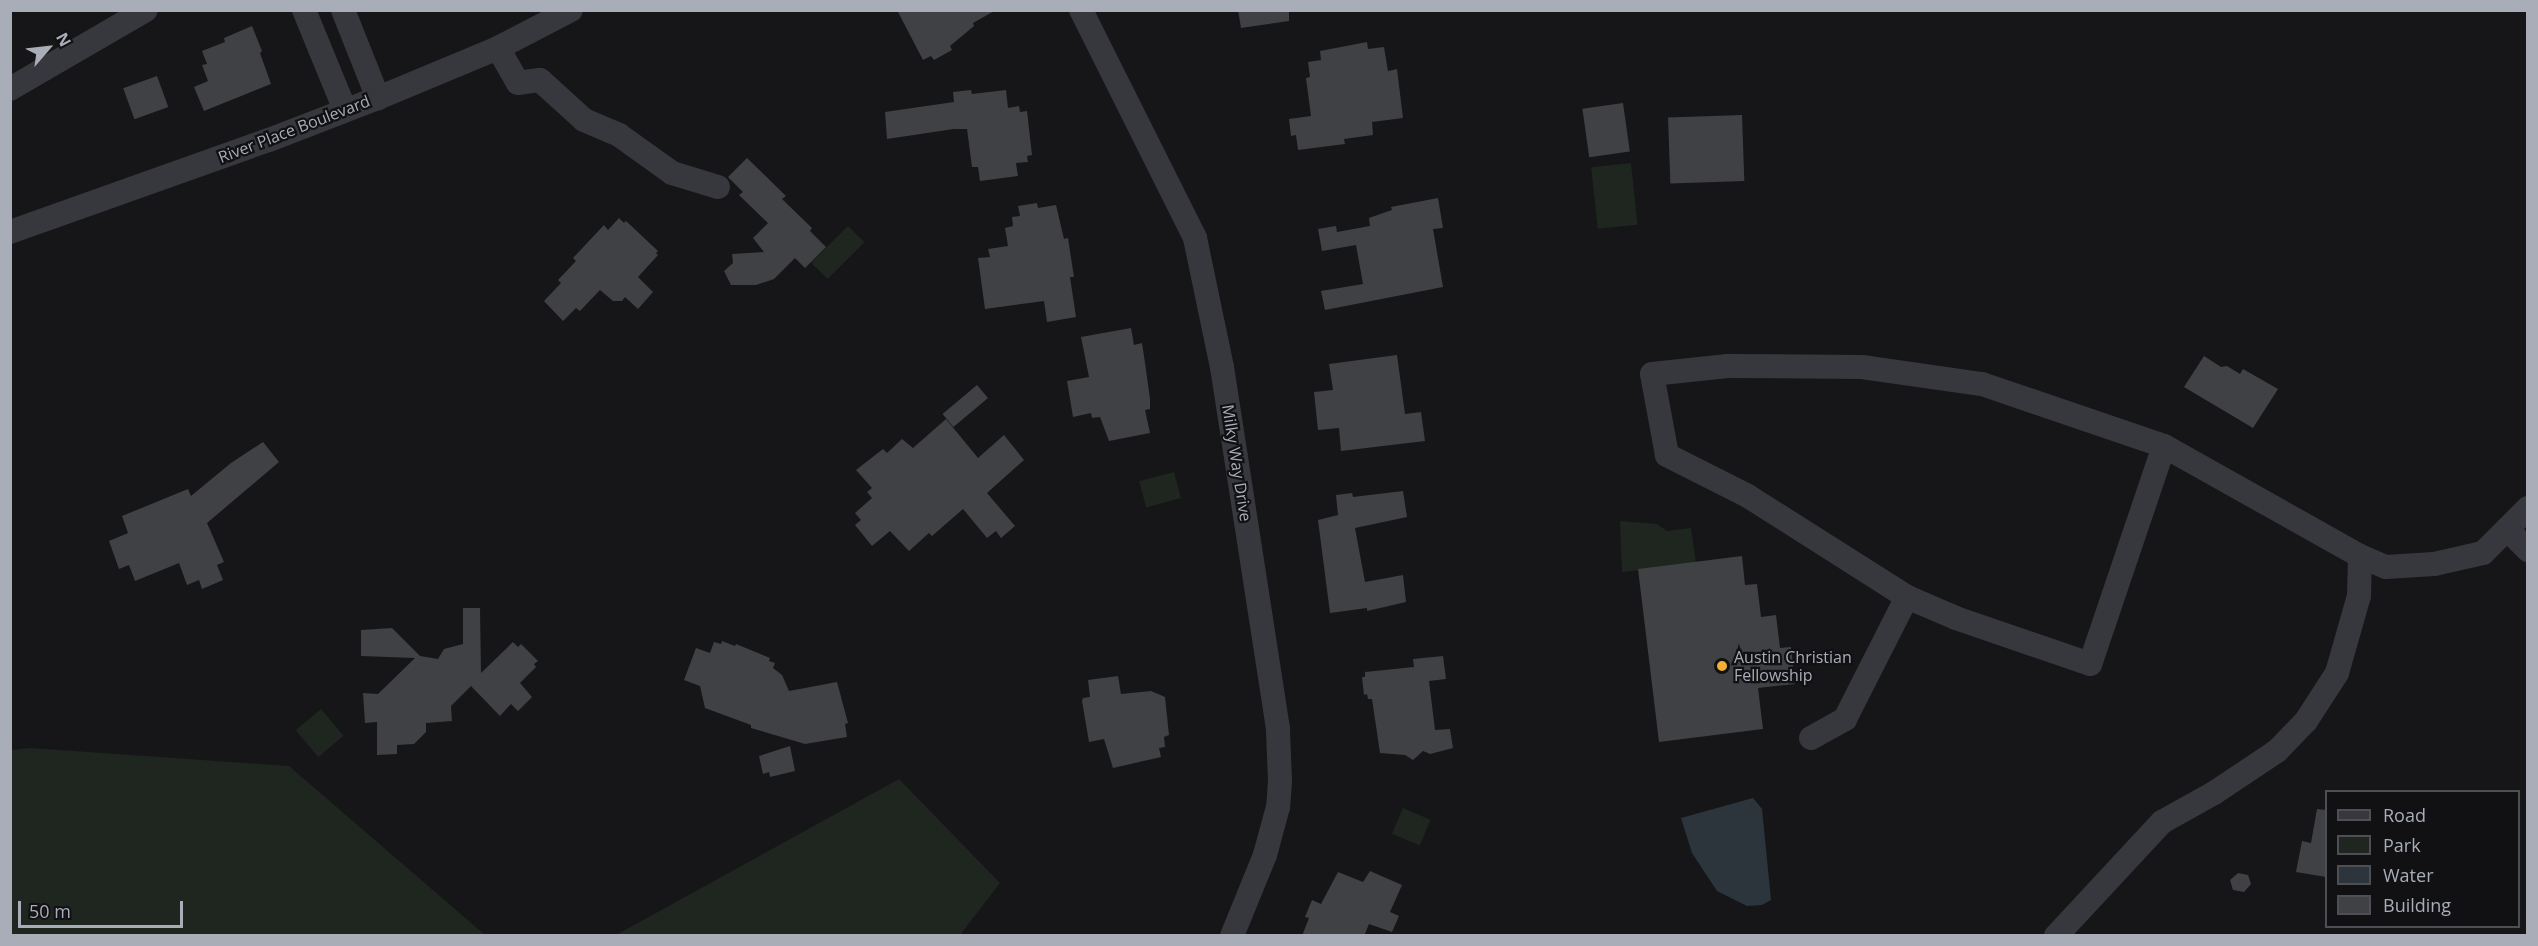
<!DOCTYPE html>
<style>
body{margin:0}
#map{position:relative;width:2538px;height:946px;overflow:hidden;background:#161618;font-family:"Open Sans",sans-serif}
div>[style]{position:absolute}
.green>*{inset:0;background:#1e261f;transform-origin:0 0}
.water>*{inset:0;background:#2c353c}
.building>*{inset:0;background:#404145;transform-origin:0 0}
.minor>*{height:24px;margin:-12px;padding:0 12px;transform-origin:12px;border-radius:12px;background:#37383d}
.dots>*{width:16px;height:16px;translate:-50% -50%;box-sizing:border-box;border:3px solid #111113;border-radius:50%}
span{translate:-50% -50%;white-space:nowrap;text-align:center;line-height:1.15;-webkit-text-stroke:4.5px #111113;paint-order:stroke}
.street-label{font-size:16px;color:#a8adb8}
.poi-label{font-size:16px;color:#a8adb8}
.left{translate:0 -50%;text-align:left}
.frame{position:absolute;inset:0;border:12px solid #a8adb8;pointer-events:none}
.legend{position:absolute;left:2325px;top:790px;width:195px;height:138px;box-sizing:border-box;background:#111113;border:2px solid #4d4f55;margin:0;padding:8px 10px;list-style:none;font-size:18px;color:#a8adb8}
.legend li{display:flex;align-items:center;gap:12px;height:30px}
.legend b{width:30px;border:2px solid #4d4f55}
.north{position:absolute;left:18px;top:18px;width:60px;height:60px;-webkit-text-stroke:4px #111113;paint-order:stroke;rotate:62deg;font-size:16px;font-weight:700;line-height:24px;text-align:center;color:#a8adb8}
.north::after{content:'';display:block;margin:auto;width:21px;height:27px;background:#a8adb8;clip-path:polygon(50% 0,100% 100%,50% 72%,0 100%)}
.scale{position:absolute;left:18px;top:901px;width:165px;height:27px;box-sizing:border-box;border:3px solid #a8adb8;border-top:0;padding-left:8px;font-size:18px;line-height:21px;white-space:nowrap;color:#a8adb8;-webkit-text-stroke:4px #111113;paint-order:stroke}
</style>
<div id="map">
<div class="green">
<div style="left:1631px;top:163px;width:62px;height:40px;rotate:84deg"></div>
<div style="left:848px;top:226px;width:23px;height:52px;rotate:45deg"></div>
<div style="left:1174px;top:472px;width:27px;height:36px;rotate:75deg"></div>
<div style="clip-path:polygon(1620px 521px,1657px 524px,1667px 531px,1691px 528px,1696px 564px,1622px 572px)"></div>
<div style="left:321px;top:709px;width:35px;height:33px;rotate:50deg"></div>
<div style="clip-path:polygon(30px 748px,289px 766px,485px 935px,11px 935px,11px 750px)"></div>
<div style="clip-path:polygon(899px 779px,1000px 883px,960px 935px,616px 935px)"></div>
<div style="left:1403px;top:808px;width:30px;height:28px;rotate:23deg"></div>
</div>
<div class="water">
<div style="clip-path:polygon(1753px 798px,1762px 809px,1771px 900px,1762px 905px,1747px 906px,1717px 891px,1692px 853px,1681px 818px)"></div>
</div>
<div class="building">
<div style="clip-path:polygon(897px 10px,996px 10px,973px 23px,974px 26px,950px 46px,952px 50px,934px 60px,931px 56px,923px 60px)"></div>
<div style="clip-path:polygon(1238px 10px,1289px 10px,1289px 21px,1241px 28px)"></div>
<div style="clip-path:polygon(252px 26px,262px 51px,260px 53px,271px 84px,204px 111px,194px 87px,208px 81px,202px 65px,207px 64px,202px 51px,225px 42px,224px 38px)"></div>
<div style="clip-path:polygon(1367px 42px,1368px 49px,1384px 47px,1388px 71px,1397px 69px,1403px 118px,1372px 122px,1373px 135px,1344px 139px,1345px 144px,1298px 150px,1296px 135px,1291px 136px,1289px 119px,1311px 116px,1306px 78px,1310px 77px,1308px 62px,1321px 60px,1320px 51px)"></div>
<div style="left:157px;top:76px;width:33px;height:36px;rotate:70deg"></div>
<div style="clip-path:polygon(971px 90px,972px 94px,1006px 90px,1008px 108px,1019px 106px,1020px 112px,1027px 111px,1032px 155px,1027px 156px,1028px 162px,1016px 163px,1018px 176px,980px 181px,978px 167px,972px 167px,967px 129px,954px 129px,887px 139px,885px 112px,954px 102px,953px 92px)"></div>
<div style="left:1623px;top:103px;width:49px;height:41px;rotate:82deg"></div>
<div style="left:1742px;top:115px;width:66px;height:74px;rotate:88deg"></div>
<div style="clip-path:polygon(747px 158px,786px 196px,782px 199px,812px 228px,810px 231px,826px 247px,805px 268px,795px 258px,774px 279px,756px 285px,731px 285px,724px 271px,733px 263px,732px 254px,764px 252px,753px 238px,768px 223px,739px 195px,743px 192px,728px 177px)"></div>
<div style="clip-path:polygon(1438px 198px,1443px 228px,1433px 229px,1443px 287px,1325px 310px,1321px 291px,1363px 284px,1356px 245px,1322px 251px,1318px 229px,1336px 226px,1337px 232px,1370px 226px,1369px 218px,1392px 210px,1391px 207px)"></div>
<div style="clip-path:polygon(1037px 203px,1038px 208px,1056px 205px,1064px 239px,1068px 238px,1074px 277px,1070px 277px,1076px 317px,1047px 322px,1044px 301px,985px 309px,978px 258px,990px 257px,988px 249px,1008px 246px,1005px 228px,1013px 226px,1012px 217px,1020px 216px,1018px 206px)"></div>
<div style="clip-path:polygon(619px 218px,624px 223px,626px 221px,658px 251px,656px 253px,658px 255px,638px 277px,653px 292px,638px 309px,625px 297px,622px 301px,613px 301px,600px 290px,580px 311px,576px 308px,563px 321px,544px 301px,561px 283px,558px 280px,576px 261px,573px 258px,604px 225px,608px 230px)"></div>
<div style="clip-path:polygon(1131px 328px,1134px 345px,1142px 343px,1145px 363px,1150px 399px,1150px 409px,1145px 410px,1150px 433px,1109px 441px,1100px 417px,1092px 418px,1091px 413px,1073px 417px,1067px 381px,1089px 377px,1081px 337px)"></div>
<div style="clip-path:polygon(1397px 355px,1405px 414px,1421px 412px,1425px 441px,1341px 451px,1339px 428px,1318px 430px,1314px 392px,1333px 390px,1329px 364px)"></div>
<div style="clip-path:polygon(2204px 356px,2221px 367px,2227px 366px,2240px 374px,2243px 369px,2278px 389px,2253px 428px,2184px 387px)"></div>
<div style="left:977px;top:385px;width:17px;height:45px;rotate:50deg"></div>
<div style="clip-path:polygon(946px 419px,978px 458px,1004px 435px,1024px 460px,987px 493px,1015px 526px,1001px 538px,996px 531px,987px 538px,963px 509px,932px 536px,929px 533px,909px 551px,890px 531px,872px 546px,855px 525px,861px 520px,855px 513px,872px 498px,867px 492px,872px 488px,856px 470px,883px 449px,887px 453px,902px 439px,913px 448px)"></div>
<div style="clip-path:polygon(263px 442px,279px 462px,207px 523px,224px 562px,217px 565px,223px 580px,202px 589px,199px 580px,187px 585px,179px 563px,135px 581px,129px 565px,119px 569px,109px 541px,128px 533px,122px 516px,188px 489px,191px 496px,231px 463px)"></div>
<div style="clip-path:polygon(1403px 491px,1407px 517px,1355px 528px,1365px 582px,1403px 575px,1406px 602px,1367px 611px,1367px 608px,1330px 613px,1318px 520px,1338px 515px,1336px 495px,1352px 493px,1353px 497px)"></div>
<div style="clip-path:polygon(1742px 556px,1745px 585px,1757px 584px,1761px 617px,1776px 615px,1780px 648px,1791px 647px,1795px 684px,1758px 688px,1763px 729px,1659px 742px,1638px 569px)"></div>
<div style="clip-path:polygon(463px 608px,480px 608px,481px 673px,513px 642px,518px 647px,521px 644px,538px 661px,534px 664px,536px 667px,520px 683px,532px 697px,518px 711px,511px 704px,500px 716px,471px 686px,451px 706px,452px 721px,426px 723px,426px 732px,414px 744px,397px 745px,397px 754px,377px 755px,377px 722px,365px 723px,363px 693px,378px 694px,415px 658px,361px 656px,361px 630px,392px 628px,420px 656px,438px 659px,444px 649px,463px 644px)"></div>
<div style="clip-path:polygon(722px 641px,735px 646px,736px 644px,770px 658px,769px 661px,775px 663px,773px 668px,782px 675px,789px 691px,837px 682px,848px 723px,845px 724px,847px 737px,805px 744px,751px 728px,751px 725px,705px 708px,700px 686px,684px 680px,696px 648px,710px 653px,714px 642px,721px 644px)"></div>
<div style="clip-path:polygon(1443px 656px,1446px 679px,1429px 681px,1435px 730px,1450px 729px,1453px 748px,1430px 754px,1423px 751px,1413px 760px,1405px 755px,1380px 753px,1372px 699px,1368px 699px,1367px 694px,1364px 695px,1362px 677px,1365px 677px,1365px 672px,1414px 667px,1413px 659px)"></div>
<div style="clip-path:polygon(1118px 676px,1121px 694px,1151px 691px,1165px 697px,1169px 735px,1164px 737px,1165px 747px,1159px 748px,1161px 757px,1113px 768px,1104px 739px,1089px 742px,1082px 701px,1083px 698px,1090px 697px,1088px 680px)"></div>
<div style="clip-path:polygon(790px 746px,795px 771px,770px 777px,769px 772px,763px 774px,759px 756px)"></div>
<div style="clip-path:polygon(2317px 809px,2326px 810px,2326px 877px,2296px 872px,2302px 841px,2311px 843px)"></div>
<div style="clip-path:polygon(1370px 871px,1402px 885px,1390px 912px,1399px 916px,1392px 932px,1369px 924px,1364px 936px,1302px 936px,1309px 918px,1305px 917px,1312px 900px,1321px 904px,1338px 872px,1363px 882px)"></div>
<div style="clip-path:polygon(2238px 873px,2248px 875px,2251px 884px,2244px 892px,2233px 890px,2230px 880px)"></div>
</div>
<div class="minor">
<div style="left:304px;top:10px;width:108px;rotate:67.7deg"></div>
<div style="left:343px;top:10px;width:95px;rotate:68.3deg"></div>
<div style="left:1081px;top:10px;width:255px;rotate:63.4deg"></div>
<div style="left:1195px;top:238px;width:132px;rotate:78.2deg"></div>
<div style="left:1222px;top:367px;width:367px;rotate:81.2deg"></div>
<div style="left:1278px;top:730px;width:51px;rotate:87.8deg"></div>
<div style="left:1280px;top:781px;width:26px;rotate:94deg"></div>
<div style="left:1278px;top:807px;width:50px;rotate:105.2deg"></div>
<div style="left:1265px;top:855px;width:87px;rotate:112.2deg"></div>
<div style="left:498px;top:48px;width:40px;rotate:60.3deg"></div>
<div style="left:518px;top:83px;width:22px;rotate:-8deg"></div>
<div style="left:540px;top:80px;width:59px;rotate:42.3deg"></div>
<div style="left:584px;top:120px;width:38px;rotate:23deg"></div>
<div style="left:619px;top:135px;width:65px;rotate:35.6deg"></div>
<div style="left:672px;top:173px;width:48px;rotate:16.9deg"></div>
<div style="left:10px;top:89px;width:157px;rotate:-30.2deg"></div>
<div style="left:10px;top:232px;width:275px;rotate:-19.6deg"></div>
<div style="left:269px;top:140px;width:117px;rotate:-21.1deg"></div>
<div style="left:378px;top:98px;width:130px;rotate:-22.6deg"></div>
<div style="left:498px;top:48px;width:82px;rotate:-27.5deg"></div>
<div style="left:2164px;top:446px;width:230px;rotate:108.7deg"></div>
<div style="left:2090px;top:664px;width:142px;rotate:-161.1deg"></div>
<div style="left:1956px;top:618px;width:53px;rotate:-156.8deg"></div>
<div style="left:1907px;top:597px;width:188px;rotate:-147.6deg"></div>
<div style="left:1748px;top:496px;width:91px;rotate:-153.2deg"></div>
<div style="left:1667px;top:455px;width:82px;rotate:-100.5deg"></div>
<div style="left:1652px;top:374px;width:76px;rotate:-6deg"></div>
<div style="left:1728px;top:366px;width:134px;rotate:0.4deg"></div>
<div style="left:1862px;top:367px;width:121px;rotate:8.1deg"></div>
<div style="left:1982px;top:384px;width:192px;rotate:18.8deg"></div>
<div style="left:2164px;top:446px;width:225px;rotate:29.3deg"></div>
<div style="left:2360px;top:556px;width:28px;rotate:23deg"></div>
<div style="left:2386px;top:567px;width:48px;rotate:-3.6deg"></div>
<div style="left:2434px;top:564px;width:50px;rotate:-12.7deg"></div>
<div style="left:2483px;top:553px;width:64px;rotate:-45deg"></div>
<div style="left:2507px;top:529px;width:30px;rotate:45deg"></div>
<div style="left:1811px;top:738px;width:39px;rotate:-29deg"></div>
<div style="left:1845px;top:719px;width:137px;rotate:-63.1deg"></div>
<div style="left:2056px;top:936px;width:156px;rotate:-47.1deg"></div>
<div style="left:2162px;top:822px;width:60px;rotate:-29.1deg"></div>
<div style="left:2214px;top:793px;width:76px;rotate:-33.7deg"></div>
<div style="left:2277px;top:751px;width:42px;rotate:-46deg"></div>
<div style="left:2306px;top:721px;width:57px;rotate:-57.1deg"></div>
<div style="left:2337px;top:673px;width:80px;rotate:-74.1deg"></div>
<div style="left:2359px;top:596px;width:40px;rotate:-88.6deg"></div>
</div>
<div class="dots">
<div style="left:1722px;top:666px;background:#f2b134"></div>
</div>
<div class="street-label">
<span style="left:294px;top:129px;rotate:-21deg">River Place Boulevard</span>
<span style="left:1237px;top:463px;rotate:81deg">Milky Way Drive</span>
</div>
<div class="poi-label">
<span class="left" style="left:1734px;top:666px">Austin Christian<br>Fellowship</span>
</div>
<div class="frame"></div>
<ul class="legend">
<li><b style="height:8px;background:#37383d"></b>Road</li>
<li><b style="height:16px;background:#1e261f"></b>Park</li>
<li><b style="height:16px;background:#2c353c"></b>Water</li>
<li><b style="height:16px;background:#404145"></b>Building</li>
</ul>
<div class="north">N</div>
<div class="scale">50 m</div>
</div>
